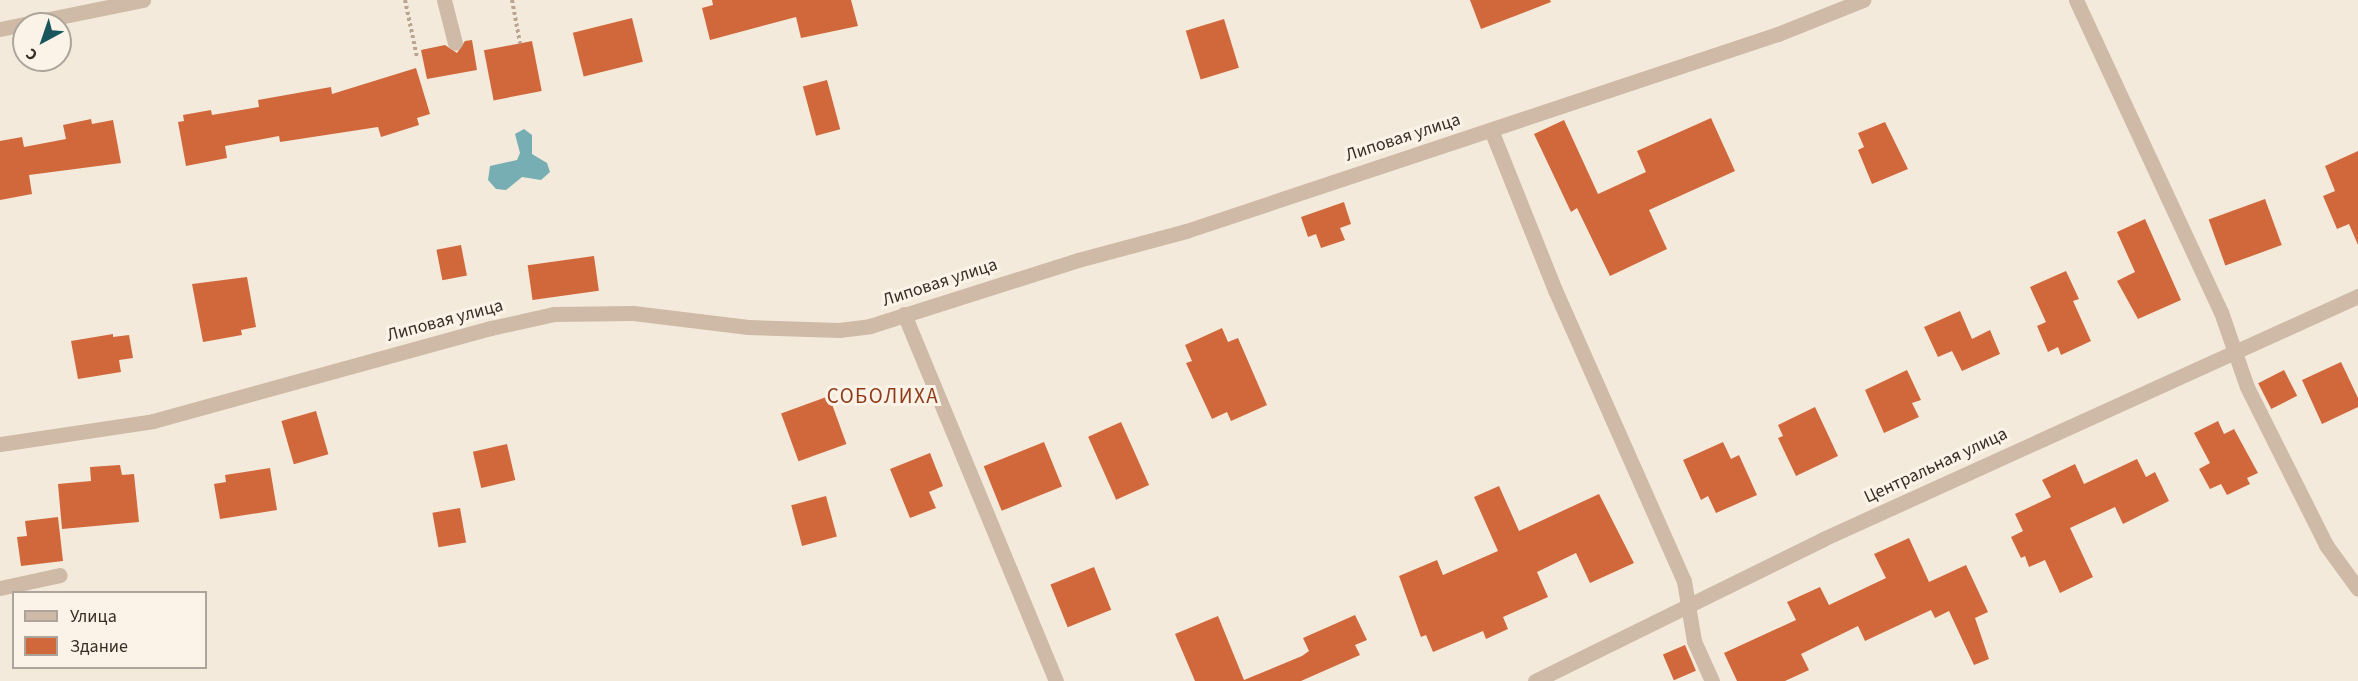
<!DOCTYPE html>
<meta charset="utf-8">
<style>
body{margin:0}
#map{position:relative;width:2358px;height:681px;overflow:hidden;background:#f4eadb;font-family:"Source Sans 3",sans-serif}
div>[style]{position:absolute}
.water>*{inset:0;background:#77aeb4}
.building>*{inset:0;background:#d1683c;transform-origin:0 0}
.path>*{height:4px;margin-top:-2px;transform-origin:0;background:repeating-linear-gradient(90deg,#baa490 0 3px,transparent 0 6px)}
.minor>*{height:15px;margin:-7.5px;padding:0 7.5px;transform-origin:7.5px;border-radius:7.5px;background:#cebaa6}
span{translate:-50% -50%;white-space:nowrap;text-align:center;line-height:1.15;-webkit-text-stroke:6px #fbf3e8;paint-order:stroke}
.street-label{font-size:18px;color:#392e27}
.quarter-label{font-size:21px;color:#8f3b19;letter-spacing:1.5px}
.legend{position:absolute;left:12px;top:591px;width:195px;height:78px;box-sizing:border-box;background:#fbf3e8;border:2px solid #ada49b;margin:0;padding:8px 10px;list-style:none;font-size:18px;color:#392e27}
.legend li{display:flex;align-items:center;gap:12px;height:30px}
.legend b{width:30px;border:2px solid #ada49b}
.north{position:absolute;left:12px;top:12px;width:60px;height:60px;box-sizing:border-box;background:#fbf3e8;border:2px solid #ada49b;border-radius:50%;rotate:220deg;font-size:16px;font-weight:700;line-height:24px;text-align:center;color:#392e27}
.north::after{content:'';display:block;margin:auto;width:21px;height:27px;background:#19565e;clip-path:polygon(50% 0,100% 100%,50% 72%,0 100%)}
</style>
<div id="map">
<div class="water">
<div style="clip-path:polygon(524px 129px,532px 135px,532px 154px,547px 163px,550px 172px,541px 180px,522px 177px,506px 190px,496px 189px,488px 180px,490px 166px,517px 160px,520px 153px,515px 134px)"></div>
</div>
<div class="building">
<div style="clip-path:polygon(712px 0,851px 0,858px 26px,801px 38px,796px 17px,710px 40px,702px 8px,713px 5px)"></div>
<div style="clip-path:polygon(1470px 0,1550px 0,1551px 2px,1481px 29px)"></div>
<div style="left:632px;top:18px;width:45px;height:61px;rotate:76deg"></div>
<div style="left:1224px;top:19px;width:51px;height:40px;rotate:73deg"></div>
<div style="clip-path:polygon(472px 40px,477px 70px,427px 79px,421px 50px,445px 45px,457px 53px,465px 41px)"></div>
<div style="left:532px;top:41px;width:51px;height:49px;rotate:79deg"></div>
<div style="clip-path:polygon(416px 68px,430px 114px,417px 118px,419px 125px,381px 137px,378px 127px,280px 142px,279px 136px,225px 146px,227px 158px,186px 166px,178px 122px,184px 121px,183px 115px,211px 110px,212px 115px,259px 107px,258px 100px,331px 87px,332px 94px)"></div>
<div style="left:827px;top:80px;width:51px;height:25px;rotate:75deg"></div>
<div style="clip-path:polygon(1711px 118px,1735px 171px,1649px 210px,1667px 249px,1610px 276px,1577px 208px,1571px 212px,1534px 134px,1564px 120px,1598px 194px,1646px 172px,1637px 151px)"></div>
<div style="clip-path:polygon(91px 119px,92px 124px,113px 120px,121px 163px,29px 175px,32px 194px,0 200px,0 141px,22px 137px,24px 147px,66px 139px,63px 125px)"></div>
<div style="clip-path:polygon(1885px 122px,1908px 169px,1872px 184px,1858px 150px,1864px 147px,1858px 133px)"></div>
<div style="clip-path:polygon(2358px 151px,2358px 245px,2349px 224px,2337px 229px,2323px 196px,2335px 191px,2325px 166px)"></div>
<div style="left:2265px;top:199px;width:49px;height:60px;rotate:70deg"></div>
<div style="clip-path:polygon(1344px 202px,1351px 224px,1340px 228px,1345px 240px,1321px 248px,1316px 234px,1308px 237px,1301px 217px)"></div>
<div style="clip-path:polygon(2145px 219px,2181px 300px,2138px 319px,2117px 281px,2135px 272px,2117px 232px)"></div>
<div style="left:461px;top:245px;width:31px;height:25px;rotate:79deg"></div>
<div style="left:594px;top:256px;width:35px;height:67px;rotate:82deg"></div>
<div style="clip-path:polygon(2066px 271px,2079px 299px,2073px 301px,2091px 341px,2061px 355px,2058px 347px,2048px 352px,2037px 326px,2046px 322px,2030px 287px)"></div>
<div style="clip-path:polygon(247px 277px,256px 327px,241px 330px,242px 335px,203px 342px,192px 284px)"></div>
<div style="clip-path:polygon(1960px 311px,1972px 339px,1990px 330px,2000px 354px,1962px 371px,1952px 351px,1938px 357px,1924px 327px)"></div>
<div style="clip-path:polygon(1222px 328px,1228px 342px,1238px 338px,1267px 405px,1231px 421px,1227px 412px,1212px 419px,1186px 363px,1192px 361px,1185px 345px)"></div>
<div style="clip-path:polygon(113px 334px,113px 337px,129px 335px,133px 358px,119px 360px,121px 372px,78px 379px,71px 341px)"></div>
<div style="clip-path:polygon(2341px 362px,2358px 398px,2358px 407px,2322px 424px,2302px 380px)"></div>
<div style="clip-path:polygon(1907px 370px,1921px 400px,1912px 403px,1919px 417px,1884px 433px,1865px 390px)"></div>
<div style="left:2284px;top:370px;width:29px;height:29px;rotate:63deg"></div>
<div style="left:829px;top:396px;width:51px;height:51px;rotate:70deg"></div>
<div style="clip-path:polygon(1815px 407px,1838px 456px,1796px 476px,1778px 438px,1783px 436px,1778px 425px)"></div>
<div style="left:316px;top:411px;width:45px;height:36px;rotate:74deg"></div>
<div style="clip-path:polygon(2218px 421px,2224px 434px,2234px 429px,2258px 473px,2247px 478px,2250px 484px,2227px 495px,2221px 484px,2210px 489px,2199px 469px,2210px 463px,2194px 433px)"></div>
<div style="left:1121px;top:422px;width:69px;height:36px;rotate:66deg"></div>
<div style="left:1044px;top:442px;width:48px;height:65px;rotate:68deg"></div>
<div style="clip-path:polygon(1723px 442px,1731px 459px,1739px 455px,1757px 495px,1716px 513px,1708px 496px,1701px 500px,1683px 460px)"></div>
<div style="left:507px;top:444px;width:37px;height:35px;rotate:77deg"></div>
<div style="clip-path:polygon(930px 453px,943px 486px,929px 492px,936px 508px,910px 518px,890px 469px)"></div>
<div style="clip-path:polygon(2137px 459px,2146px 477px,2155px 472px,2169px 501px,2123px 524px,2115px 507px,2070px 528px,2093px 577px,2060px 593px,2045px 560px,2029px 567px,2025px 556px,2021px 558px,2011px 537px,2023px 531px,2015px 514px,2051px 497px,2042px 480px,2075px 464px,2084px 484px)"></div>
<div style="clip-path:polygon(120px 465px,122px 475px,134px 474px,139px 522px,62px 529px,58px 484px,91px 481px,90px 467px)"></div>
<div style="clip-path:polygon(270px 468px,277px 510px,220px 519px,214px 484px,226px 482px,225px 475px)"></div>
<div style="clip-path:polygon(1499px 486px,1519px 531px,1599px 494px,1634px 563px,1590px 583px,1576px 553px,1537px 572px,1548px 597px,1503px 617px,1508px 629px,1486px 639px,1483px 631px,1433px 652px,1426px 635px,1421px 637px,1399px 576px,1437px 560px,1443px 575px,1498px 551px,1474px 497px)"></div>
<div style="left:826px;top:496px;width:42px;height:36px;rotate:75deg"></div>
<div style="left:460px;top:508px;width:35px;height:28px;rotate:80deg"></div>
<div style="clip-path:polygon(58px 517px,63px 561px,21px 566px,17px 537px,27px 536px,25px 521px)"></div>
<div style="clip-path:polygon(1909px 538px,1929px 582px,1966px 565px,1988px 612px,1975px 618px,1989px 659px,1974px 665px,1949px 611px,1935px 618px,1931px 610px,1865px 641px,1858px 626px,1801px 654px,1809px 670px,1785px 681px,1737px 681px,1724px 653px,1796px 620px,1787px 602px,1820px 587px,1829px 605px,1886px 578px,1874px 554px)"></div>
<div style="left:1094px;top:567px;width:46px;height:47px;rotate:68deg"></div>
<div style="clip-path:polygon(1355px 615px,1367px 640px,1355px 645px,1360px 655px,1301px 681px,1195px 681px,1175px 634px,1218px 616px,1244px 680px,1302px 656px,1309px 651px,1303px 638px)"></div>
<div style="left:1685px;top:645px;width:28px;height:24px;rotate:67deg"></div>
</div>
<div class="path">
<div style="left:405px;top:0;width:58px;rotate:78.1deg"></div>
<div style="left:512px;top:0;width:44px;rotate:79.5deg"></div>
</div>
<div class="minor">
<div style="left:444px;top:0;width:44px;rotate:75.7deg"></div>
<div style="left:2076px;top:0;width:344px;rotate:65.1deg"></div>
<div style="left:2221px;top:312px;width:79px;rotate:70.9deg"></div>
<div style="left:2247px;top:387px;width:177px;rotate:63.4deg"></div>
<div style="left:2326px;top:545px;width:54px;rotate:54deg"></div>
<div style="left:0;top:29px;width:146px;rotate:-11.5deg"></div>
<div style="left:1491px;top:130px;width:172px;rotate:68.2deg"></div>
<div style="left:1555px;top:290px;width:318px;rotate:66.1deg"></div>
<div style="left:1684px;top:581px;width:61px;rotate:80.5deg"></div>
<div style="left:1694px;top:641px;width:44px;rotate:65.8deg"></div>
<div style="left:904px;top:314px;width:397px;rotate:67.5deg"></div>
<div style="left:0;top:444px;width:155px;rotate:-8.5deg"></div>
<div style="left:153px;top:421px;width:351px;rotate:-15.4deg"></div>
<div style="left:491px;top:328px;width:65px;rotate:-12.5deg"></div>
<div style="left:554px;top:314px;width:79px;rotate:-0.7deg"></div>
<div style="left:633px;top:313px;width:116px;rotate:6.9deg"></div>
<div style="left:748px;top:327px;width:91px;rotate:1.9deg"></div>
<div style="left:839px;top:330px;width:31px;rotate:-7deg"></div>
<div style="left:870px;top:326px;width:218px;rotate:-17.6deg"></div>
<div style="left:1078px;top:260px;width:112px;rotate:-15deg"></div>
<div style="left:1186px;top:231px;width:624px;rotate:-18.41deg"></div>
<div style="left:1778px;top:34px;width:92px;rotate:-21.8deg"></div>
<div style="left:0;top:588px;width:61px;rotate:-12.2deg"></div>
<div style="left:1535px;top:681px;width:321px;rotate:-26.2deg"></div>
<div style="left:1823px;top:539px;width:588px;rotate:-24.43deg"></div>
</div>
<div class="street-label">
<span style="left:1403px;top:138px;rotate:-18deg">Липовая улица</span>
<span style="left:940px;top:283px;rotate:-18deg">Липовая улица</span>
<span style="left:445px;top:321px;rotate:-15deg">Липовая улица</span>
<span style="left:1936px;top:466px;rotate:-25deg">Центральная улица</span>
</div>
<div class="quarter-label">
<span style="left:883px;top:396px">СОБОЛИХА</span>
</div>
<ul class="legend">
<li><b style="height:8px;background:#cebaa6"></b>Улица</li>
<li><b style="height:16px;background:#d1683c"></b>Здание</li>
</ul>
<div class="north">С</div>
</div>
